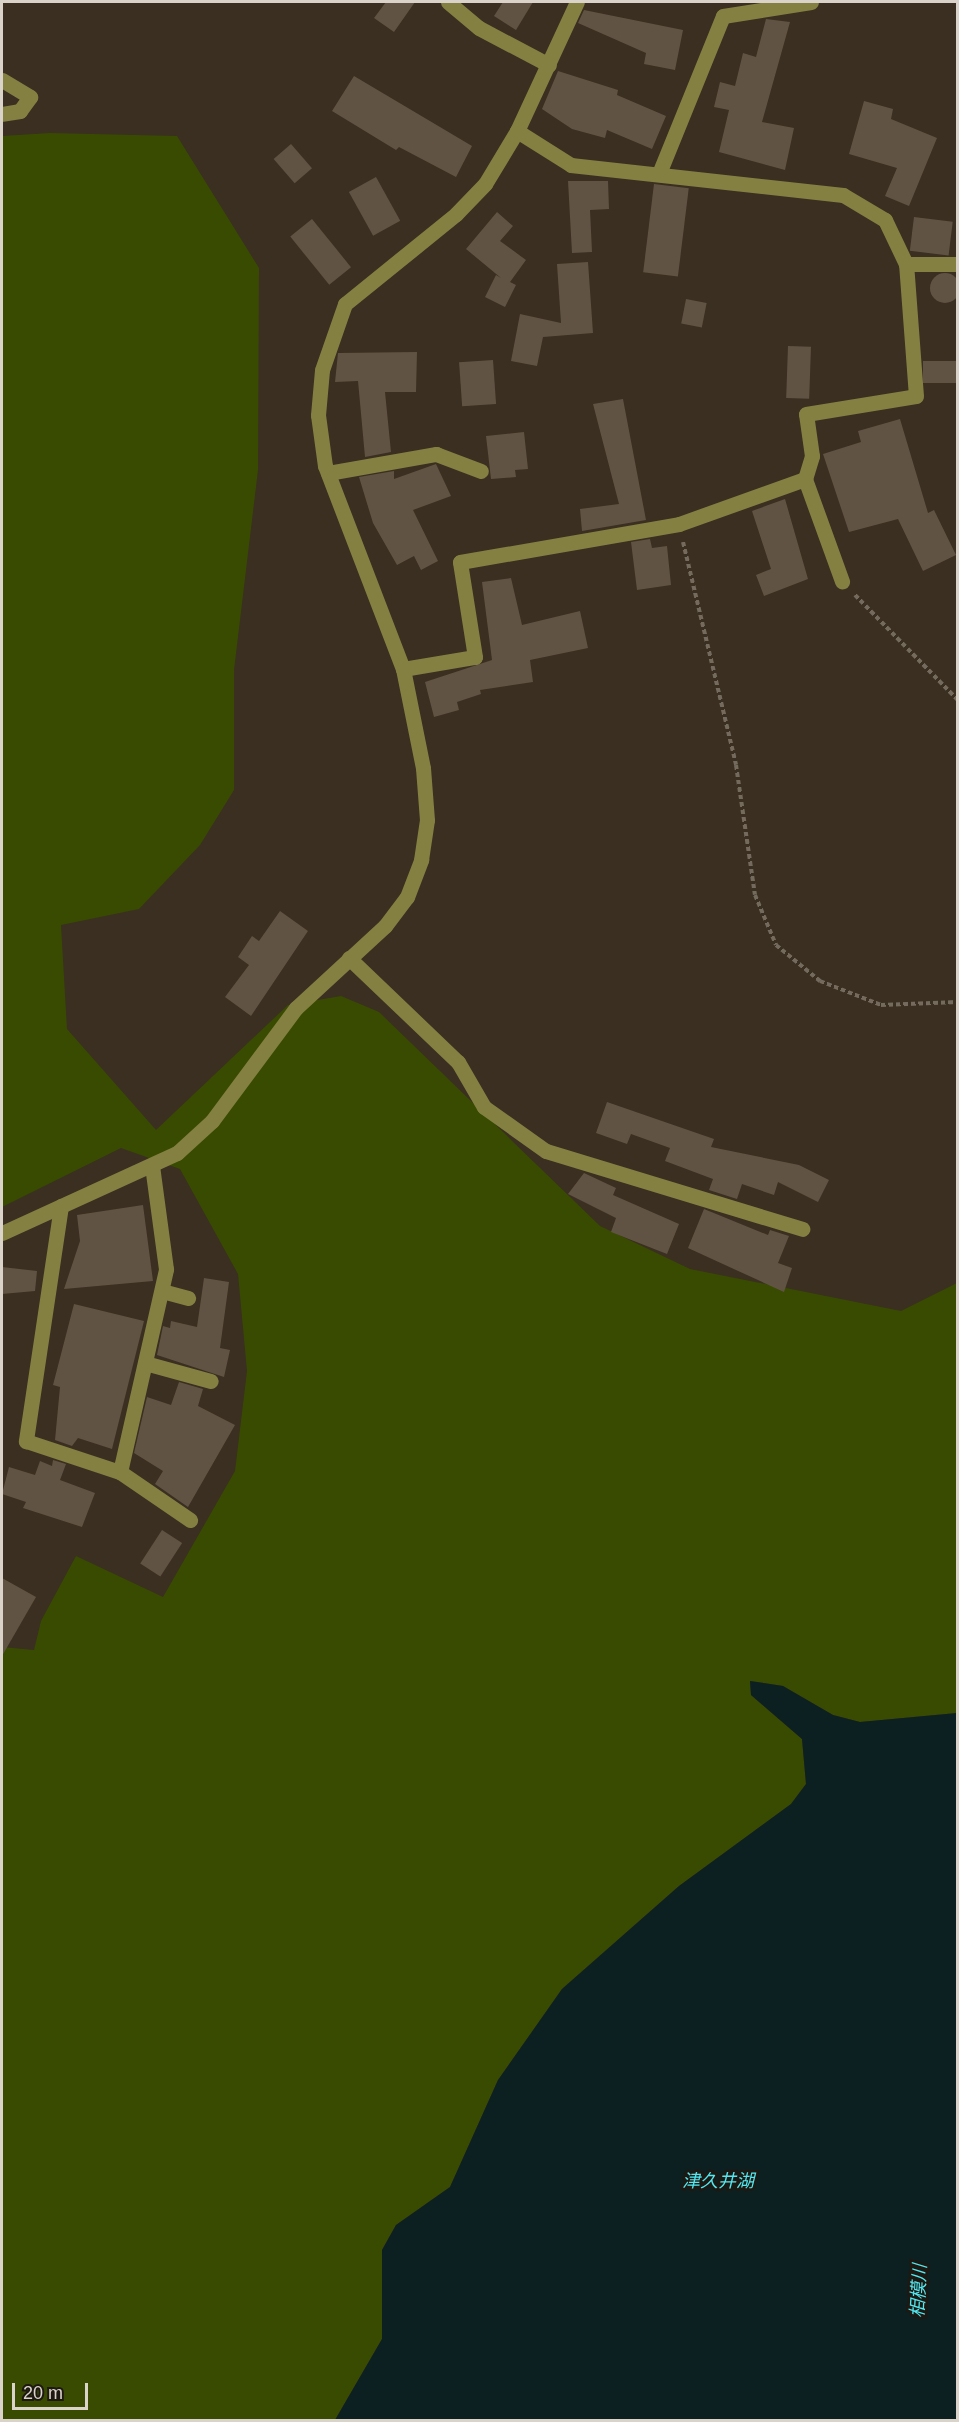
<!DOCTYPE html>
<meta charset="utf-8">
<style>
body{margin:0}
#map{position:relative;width:959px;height:2422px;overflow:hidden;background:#3a2f20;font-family:Arial,"Noto Sans JP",sans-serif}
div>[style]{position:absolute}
.green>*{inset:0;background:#394b01}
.water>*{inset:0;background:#0d2021}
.building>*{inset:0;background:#615344;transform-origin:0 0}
.round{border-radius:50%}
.path>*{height:4px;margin-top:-2px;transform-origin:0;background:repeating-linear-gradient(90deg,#746b5e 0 4.5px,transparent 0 7.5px)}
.minor>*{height:15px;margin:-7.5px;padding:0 7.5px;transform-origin:7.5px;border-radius:7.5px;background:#848042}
span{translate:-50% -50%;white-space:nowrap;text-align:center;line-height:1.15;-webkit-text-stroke:5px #1d1811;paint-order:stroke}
.water-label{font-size:18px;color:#50e8f2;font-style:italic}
.frame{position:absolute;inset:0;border:3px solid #dad3c9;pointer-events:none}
.scale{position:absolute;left:12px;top:2383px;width:76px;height:27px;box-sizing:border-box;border:3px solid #dad3c9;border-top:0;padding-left:8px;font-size:18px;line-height:21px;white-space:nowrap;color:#dad3c9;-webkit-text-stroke:4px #1d1811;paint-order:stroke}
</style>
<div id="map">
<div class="green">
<div style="clip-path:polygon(50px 133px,177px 136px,259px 268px,258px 470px,234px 670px,234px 790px,200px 845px,139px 909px,61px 925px,67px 1029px,156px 1130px,288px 1005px,341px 996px,379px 1012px,600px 1226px,690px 1269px,901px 1311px,957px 1283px,957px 1713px,860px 1722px,833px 1715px,783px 1686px,750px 1681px,751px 1695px,802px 1739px,806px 1784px,791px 1804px,679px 1886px,562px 1989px,498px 2080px,450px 2187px,396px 2225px,382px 2250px,382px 2339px,335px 2420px,2px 2420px,2px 1647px,34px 1650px,41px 1621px,76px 1556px,163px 1597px,235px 1471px,247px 1371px,238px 1274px,180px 1169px,121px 1148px,2px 1207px,2px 136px)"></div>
</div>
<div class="water">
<div style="clip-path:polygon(750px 1681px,783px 1686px,833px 1715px,860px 1722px,957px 1713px,957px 2420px,335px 2420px,382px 2339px,382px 2250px,396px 2225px,450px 2187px,498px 2080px,562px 1989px,679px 1886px,791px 1804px,806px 1784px,802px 1739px,751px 1695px)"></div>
</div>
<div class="building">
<div style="clip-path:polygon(386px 2px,415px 2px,394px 32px,374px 18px)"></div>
<div style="clip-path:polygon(503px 2px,533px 2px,516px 30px,494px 16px)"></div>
<div style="clip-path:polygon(584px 10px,683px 30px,675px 70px,644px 64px,646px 53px,578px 23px)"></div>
<div style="clip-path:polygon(766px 19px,790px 22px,762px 122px,794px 128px,785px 170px,719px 152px,729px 110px,714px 107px,720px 82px,735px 86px,743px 53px,756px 57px)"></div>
<div style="clip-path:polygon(558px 71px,618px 90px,617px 95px,666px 116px,652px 149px,607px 130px,605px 138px,572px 129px,542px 109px)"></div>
<div style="clip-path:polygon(354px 76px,472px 146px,456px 177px,399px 147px,396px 150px,332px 111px)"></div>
<div style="clip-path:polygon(864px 101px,893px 109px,891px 119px,937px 138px,909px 206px,885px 196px,897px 168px,849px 154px)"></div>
<div style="left:291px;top:144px;width:32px;height:23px;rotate:49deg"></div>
<div style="left:376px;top:177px;width:50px;height:31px;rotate:61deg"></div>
<div style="clip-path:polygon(568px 181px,608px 181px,609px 209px,590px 210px,592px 252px,572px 253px)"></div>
<div style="left:654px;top:184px;width:35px;height:89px;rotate:7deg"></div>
<div style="clip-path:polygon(497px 212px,513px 226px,500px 241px,526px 260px,510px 282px,516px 285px,505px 307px,485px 297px,496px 275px,501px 278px,466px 249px)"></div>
<div style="left:914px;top:217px;width:39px;height:34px;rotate:7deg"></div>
<div style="left:312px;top:219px;width:62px;height:28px;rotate:51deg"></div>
<div style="clip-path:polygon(588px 262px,593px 333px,543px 337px,537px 366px,511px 361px,520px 314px,561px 323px,557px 264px)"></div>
<div class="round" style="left:930px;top:273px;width:30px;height:30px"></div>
<div style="left:686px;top:299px;width:21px;height:25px;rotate:11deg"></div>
<div style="left:788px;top:346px;width:23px;height:52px;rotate:2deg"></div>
<div style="clip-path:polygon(417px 352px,416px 392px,385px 392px,391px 452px,365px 457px,358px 381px,335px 382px,338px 353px)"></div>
<div style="left:493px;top:360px;width:44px;height:34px;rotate:86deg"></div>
<div style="left:957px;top:361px;width:22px;height:34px;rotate:90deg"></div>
<div style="clip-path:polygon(623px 399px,646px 520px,582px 531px,580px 509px,619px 504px,593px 404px)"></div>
<div style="clip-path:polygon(900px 419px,928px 513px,934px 510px,956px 555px,923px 571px,898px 519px,849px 532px,823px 454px,861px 442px,858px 431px)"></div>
<div style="clip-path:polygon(524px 432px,528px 469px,515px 470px,516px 477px,491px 479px,486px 436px)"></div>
<div style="clip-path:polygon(436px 464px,451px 496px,413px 510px,438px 561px,421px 570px,414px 556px,397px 565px,373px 523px,359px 477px,394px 471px,394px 479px)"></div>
<div style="clip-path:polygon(785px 499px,808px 579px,764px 596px,756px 575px,771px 569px,752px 511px)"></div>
<div style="clip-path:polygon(650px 539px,652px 548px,667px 546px,671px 585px,637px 590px,631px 542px)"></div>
<div style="clip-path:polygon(511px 578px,522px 625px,580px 611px,588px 648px,530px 660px,533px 682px,480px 690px,481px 694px,457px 702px,459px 710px,434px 717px,425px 682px,492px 660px,482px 582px)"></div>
<div style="clip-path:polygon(280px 911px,308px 931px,251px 1016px,225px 997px,249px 965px,238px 957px,252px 936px,259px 941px)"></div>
<div style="clip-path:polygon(607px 1102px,714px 1139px,711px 1147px,799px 1165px,829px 1180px,818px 1202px,778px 1182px,774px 1195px,742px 1184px,737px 1199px,709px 1190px,713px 1179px,665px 1161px,670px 1148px,631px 1134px,627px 1144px,596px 1133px)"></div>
<div style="clip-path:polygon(584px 1173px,616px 1188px,613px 1195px,679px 1224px,667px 1254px,611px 1232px,616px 1218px,568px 1194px)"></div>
<div style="clip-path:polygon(143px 1205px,153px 1281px,64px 1289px,80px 1241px,77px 1215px)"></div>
<div style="clip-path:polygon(704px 1209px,768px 1235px,770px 1230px,789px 1236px,778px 1263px,792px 1268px,784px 1292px,688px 1248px)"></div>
<div style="clip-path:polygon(2px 1267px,37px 1271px,35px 1291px,2px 1294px)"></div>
<div style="clip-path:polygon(204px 1278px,229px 1282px,220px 1348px,230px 1350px,224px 1377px,157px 1355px,163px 1326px,170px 1328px,171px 1321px,197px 1327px)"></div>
<div style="clip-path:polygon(74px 1304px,144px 1321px,112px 1449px,78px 1438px,72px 1446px,55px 1440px,60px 1387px,53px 1385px)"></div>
<div style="clip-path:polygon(179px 1382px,203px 1389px,198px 1406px,235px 1425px,188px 1507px,155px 1484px,163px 1471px,134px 1453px,147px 1397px,171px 1405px)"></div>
<div style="clip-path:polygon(53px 1460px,66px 1464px,60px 1480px,95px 1493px,82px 1527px,23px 1508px,26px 1502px,2px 1494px,9px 1467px,35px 1475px,40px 1461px,52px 1466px)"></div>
<div style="left:162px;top:1530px;width:24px;height:40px;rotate:33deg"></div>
<div style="clip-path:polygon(2px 1578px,36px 1597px,2px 1656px)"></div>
</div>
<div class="path">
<div style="left:683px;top:542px;width:229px;rotate:76.6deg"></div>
<div style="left:736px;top:765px;width:131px;rotate:81.7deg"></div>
<div style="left:755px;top:895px;width:54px;rotate:67.2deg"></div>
<div style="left:776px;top:945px;width:57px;rotate:39.3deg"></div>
<div style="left:820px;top:981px;width:66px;rotate:21.5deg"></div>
<div style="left:881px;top:1005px;width:77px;rotate:-2.2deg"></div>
<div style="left:855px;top:595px;width:147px;rotate:45.6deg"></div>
</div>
<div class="minor">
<div style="left:448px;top:2px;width:40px;rotate:40deg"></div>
<div style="left:479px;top:28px;width:79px;rotate:27.9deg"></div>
<div style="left:2px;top:80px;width:33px;rotate:31deg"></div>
<div style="left:30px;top:97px;width:17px;rotate:126deg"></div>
<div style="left:20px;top:111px;width:18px;rotate:171deg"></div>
<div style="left:660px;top:171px;width:167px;rotate:-67.9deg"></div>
<div style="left:723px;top:16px;width:89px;rotate:-9deg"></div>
<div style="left:906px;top:264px;width:52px"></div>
<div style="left:328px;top:473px;width:110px;rotate:-10deg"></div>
<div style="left:436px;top:454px;width:48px;rotate:20.7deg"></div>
<div style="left:805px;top:479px;width:109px;rotate:70.1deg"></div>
<div style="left:403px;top:669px;width:73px;rotate:-9.5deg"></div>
<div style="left:475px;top:657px;width:96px;rotate:-99deg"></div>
<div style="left:460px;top:562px;width:222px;rotate:-9.8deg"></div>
<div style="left:679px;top:524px;width:134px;rotate:-19.7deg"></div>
<div style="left:805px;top:479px;width:24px;rotate:-73deg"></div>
<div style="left:812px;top:456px;width:42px;rotate:-98.1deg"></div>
<div style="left:806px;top:414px;width:111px;rotate:-9.3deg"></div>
<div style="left:916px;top:396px;width:132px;rotate:-94.3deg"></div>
<div style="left:906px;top:264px;width:49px;rotate:-115.5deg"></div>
<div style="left:885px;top:220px;width:49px;rotate:-149.2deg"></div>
<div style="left:843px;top:195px;width:274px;rotate:-173.7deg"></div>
<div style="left:571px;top:165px;width:64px;rotate:-147.8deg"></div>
<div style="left:349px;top:958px;width:151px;rotate:43.7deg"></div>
<div style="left:458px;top:1062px;width:52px;rotate:60deg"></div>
<div style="left:484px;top:1107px;width:76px;rotate:35.4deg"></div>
<div style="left:546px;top:1151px;width:268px;rotate:16.9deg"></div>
<div style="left:61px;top:1206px;width:238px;rotate:98.5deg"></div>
<div style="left:26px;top:1441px;width:99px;rotate:18.3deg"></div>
<div style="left:120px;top:1472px;width:85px;rotate:34.4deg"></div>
<div style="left:2px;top:1233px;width:192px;rotate:-24.6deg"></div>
<div style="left:177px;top:1153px;width:47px;rotate:-42.4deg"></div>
<div style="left:212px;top:1121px;width:141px;rotate:-53.4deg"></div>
<div style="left:296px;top:1008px;width:121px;rotate:-42.7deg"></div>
<div style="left:385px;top:926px;width:36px;rotate:-53deg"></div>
<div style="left:407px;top:897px;width:40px;rotate:-69deg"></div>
<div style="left:421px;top:860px;width:40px;rotate:-81.5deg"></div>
<div style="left:427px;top:820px;width:52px;rotate:-94.4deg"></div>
<div style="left:423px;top:768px;width:101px;rotate:-101.4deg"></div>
<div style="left:403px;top:669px;width:217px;rotate:-111deg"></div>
<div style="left:325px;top:466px;width:51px;rotate:-97.8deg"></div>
<div style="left:318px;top:415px;width:45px;rotate:-84.9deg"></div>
<div style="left:322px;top:370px;width:70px;rotate:-70.8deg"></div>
<div style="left:345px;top:304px;width:143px;rotate:-39deg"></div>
<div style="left:456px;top:214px;width:42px;rotate:-46deg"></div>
<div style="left:485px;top:184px;width:62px;rotate:-58.9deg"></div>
<div style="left:517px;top:131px;width:142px;rotate:-65.1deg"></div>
<div style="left:162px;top:1291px;width:27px;rotate:15deg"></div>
<div style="left:145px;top:1363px;width:68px;rotate:15.3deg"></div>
<div style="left:120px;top:1472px;width:208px;rotate:-77.2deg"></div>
<div style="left:166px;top:1269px;width:105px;rotate:-97.7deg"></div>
</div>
<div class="water-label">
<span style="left:718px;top:2181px">津久井湖</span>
<span style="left:919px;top:2291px;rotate:-87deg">相模川</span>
</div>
<div class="frame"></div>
<div class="scale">20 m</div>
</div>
